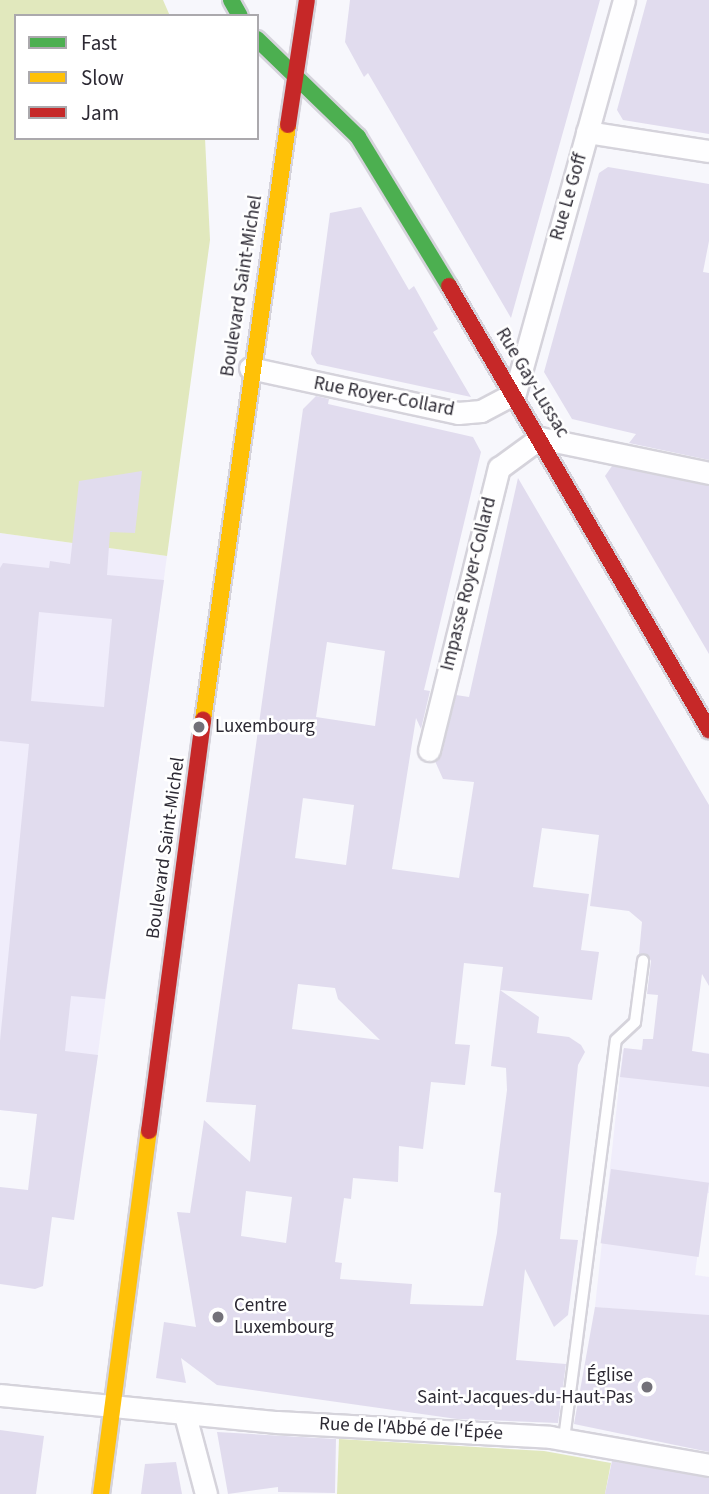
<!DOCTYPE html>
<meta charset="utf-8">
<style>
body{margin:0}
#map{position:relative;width:709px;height:1494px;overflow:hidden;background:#f7f7fc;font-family:"Source Sans 3",sans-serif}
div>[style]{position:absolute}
.built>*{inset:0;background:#f0edfb}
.green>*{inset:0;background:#e1e8bd}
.building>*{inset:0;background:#e1dcee;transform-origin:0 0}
.roads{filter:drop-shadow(2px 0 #d5d3db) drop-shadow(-2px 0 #d5d3db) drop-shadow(0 2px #d5d3db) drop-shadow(0 -2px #d5d3db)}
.lane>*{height:10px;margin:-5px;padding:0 5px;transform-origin:5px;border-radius:5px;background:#fefeff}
.street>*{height:21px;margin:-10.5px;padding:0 10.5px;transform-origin:10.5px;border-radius:10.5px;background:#fefeff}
.fast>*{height:16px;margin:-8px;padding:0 8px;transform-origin:8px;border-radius:8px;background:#4caf50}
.slow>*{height:16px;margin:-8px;padding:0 8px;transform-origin:8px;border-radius:8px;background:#ffc107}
.jam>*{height:16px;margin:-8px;padding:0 8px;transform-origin:8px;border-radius:8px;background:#c62828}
.dots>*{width:19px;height:19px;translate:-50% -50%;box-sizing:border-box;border:4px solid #fff;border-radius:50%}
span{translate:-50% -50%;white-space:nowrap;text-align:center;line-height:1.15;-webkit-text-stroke:5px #fff;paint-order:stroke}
.street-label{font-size:19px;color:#2c2933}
.poi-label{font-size:19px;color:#2c2933}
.left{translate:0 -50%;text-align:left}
.right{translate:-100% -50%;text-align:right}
.legend{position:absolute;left:14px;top:14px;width:245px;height:126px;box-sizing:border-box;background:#fff;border:2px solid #aba9ad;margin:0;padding:9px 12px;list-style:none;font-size:21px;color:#2c2933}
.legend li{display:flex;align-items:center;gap:14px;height:35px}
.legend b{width:35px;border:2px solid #aba9ad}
</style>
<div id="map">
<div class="built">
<div style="clip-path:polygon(0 533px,167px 556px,92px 1096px,37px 1114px,0 1110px)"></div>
<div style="clip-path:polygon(642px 1046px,709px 1053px,709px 1193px,705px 1193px,695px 1275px,709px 1277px,709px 1316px,595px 1307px,623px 1049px,641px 1050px)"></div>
</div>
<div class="green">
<div style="clip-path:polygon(0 0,163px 0,170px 16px,16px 16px,16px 138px,205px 138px,210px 240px,167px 556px,0 533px)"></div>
<div style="clip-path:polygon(339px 1439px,544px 1451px,611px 1463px,605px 1494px,337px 1494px)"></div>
</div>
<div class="building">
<div style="clip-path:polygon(350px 0,600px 0,511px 318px,368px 73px,364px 77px,345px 42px)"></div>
<div style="clip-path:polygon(647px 0,709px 0,709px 134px,623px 120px,617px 110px)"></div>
<div style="clip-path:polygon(608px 167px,709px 184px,709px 241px,703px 272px,709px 273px,709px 460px,629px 443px,636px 434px,572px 419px,544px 372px,599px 173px)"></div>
<div style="clip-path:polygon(361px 207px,409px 290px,414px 286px,438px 329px,433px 332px,471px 397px,317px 364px,311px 354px,330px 213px)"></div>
<div style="clip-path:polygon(evenodd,316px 396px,329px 399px,328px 404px,473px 437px,481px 452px,424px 690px,430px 691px,421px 729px,416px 718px,392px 869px,459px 878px,474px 782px,443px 779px,435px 761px,442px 753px,456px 695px,469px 697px,518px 478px,709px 805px,709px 986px,702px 974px,692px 1051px,709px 1054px,709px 1087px,620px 1077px,624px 1048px,642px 1050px,643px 1039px,653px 1039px,658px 995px,647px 994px,651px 961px,647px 954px,639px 954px,642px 922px,629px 911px,590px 906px,599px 835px,542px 828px,533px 887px,589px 894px,581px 950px,599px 952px,592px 1000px,500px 990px,503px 967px,464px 963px,455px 1044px,470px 1045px,465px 1085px,431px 1082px,423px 1149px,399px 1146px,398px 1182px,353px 1178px,351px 1199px,344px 1198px,335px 1262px,342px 1263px,340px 1279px,412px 1284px,410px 1304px,483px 1306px,497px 1233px,501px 1193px,494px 1192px,507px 1090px,506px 1068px,491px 1066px,500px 990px,539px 1017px,537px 1033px,569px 1037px,581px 1045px,585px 1052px,578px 1065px,560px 1239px,578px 1240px,568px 1315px,554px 1327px,525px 1269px,516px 1360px,566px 1364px,558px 1423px,457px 1419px,217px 1385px,181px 1358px,186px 1383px,156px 1378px,164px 1322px,196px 1327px,177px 1212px,190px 1213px,204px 1120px,250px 1162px,256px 1105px,206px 1102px,303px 409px,316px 396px,327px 642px,385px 651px,375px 726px,316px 717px,327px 642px,316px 396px,303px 798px,354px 805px,346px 865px,295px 858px,303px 798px,316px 396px,298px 984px,335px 988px,338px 999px,380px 1040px,292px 1029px,298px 984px,316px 396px,246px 1191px,292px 1197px,286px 1243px,241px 1236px,246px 1191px)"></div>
<div style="clip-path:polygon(612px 466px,709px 486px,709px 654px,605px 476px)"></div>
<div style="clip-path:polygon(evenodd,142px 471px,135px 533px,110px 532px,107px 575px,164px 580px,105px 999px,71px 996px,65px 1051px,98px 1055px,74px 1220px,52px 1217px,43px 1286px,35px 1289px,0 1284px,0 1187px,28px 1190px,37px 1114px,0 1110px,0 1041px,29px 744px,0 741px,0 568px,3px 563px,49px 568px,50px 561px,70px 564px,79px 481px,142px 471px,39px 612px,112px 619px,104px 707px,31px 701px,39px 612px)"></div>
<div style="left:611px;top:1169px;width:99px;height:75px;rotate:8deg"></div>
<div style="clip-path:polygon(595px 1307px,709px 1315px,709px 1452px,574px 1424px)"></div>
<div style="clip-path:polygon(0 1430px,44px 1436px,36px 1494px,0 1494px)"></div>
<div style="clip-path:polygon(217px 1432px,336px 1439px,335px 1493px,278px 1492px,278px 1487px,228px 1494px)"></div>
<div style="clip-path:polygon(612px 1461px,709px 1478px,709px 1494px,605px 1494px)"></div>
<div style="clip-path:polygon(176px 1462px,182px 1494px,141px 1494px,145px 1464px)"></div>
</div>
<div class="roads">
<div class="lane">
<div style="left:564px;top:1439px;width:402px;rotate:-82.6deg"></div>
<div style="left:616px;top:1040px;width:26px;rotate:-43deg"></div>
<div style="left:635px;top:1022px;width:62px;rotate:-82.5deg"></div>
</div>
<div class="street">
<div style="left:587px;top:132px;width:123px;rotate:8.9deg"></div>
<div style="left:250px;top:368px;width:213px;rotate:12.2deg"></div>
<div style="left:458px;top:413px;width:23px;rotate:-5deg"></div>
<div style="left:481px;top:411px;width:38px;rotate:-28deg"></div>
<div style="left:515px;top:393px;width:408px;rotate:-74.5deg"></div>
<div style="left:429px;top:750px;width:291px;rotate:-76.1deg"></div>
<div style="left:499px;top:468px;width:51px;rotate:-36.2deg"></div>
<div style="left:540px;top:438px;width:173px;rotate:11.7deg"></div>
<div style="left:0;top:1395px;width:278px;rotate:5.6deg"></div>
<div style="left:277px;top:1422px;width:273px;rotate:3.1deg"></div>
<div style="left:550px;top:1437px;width:161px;rotate:10deg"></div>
<div style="left:185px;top:1415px;width:82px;rotate:75.1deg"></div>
</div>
<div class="fast">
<div style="left:231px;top:0;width:18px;rotate:61deg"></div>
<div style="left:257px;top:39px;width:141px;rotate:44.1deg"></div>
<div style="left:358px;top:137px;width:175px;rotate:58.6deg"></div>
</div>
<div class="slow">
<div style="left:203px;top:720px;width:601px;rotate:-81.87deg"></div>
<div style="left:101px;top:1494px;width:366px;rotate:-82.5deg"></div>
</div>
<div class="jam">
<div style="left:288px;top:125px;width:126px;rotate:-81.4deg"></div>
<div style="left:449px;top:286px;width:515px;rotate:59.65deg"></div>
<div style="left:149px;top:1131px;width:415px;rotate:-82.5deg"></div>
</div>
</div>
<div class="dots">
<div style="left:199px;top:727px;background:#737179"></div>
<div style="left:218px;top:1317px;background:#737179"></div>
<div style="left:647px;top:1387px;background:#737179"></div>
</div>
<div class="street-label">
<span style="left:569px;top:197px;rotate:-74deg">Rue Le Goff</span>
<span style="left:242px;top:286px;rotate:-81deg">Boulevard Saint-Michel</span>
<span style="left:532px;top:383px;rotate:59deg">Rue Gay-Lussac</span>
<span style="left:384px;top:397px;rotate:11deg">Rue Royer-Collard</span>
<span style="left:469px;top:584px;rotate:-76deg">Impasse Royer-Collard</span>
<span style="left:166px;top:848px;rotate:-82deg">Boulevard Saint-Michel</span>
<span style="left:411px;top:1429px;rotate:3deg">Rue de l'Abbé de l'Épée</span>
</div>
<div class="poi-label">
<span class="left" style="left:215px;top:727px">Luxembourg</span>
<span class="left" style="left:234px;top:1317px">Centre<br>Luxembourg</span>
<span class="right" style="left:633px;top:1387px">Église<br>Saint-Jacques-du-Haut-Pas</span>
</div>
<ul class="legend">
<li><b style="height:9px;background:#4caf50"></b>Fast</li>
<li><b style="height:9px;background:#ffc107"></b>Slow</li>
<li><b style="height:9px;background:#c62828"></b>Jam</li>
</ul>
</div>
